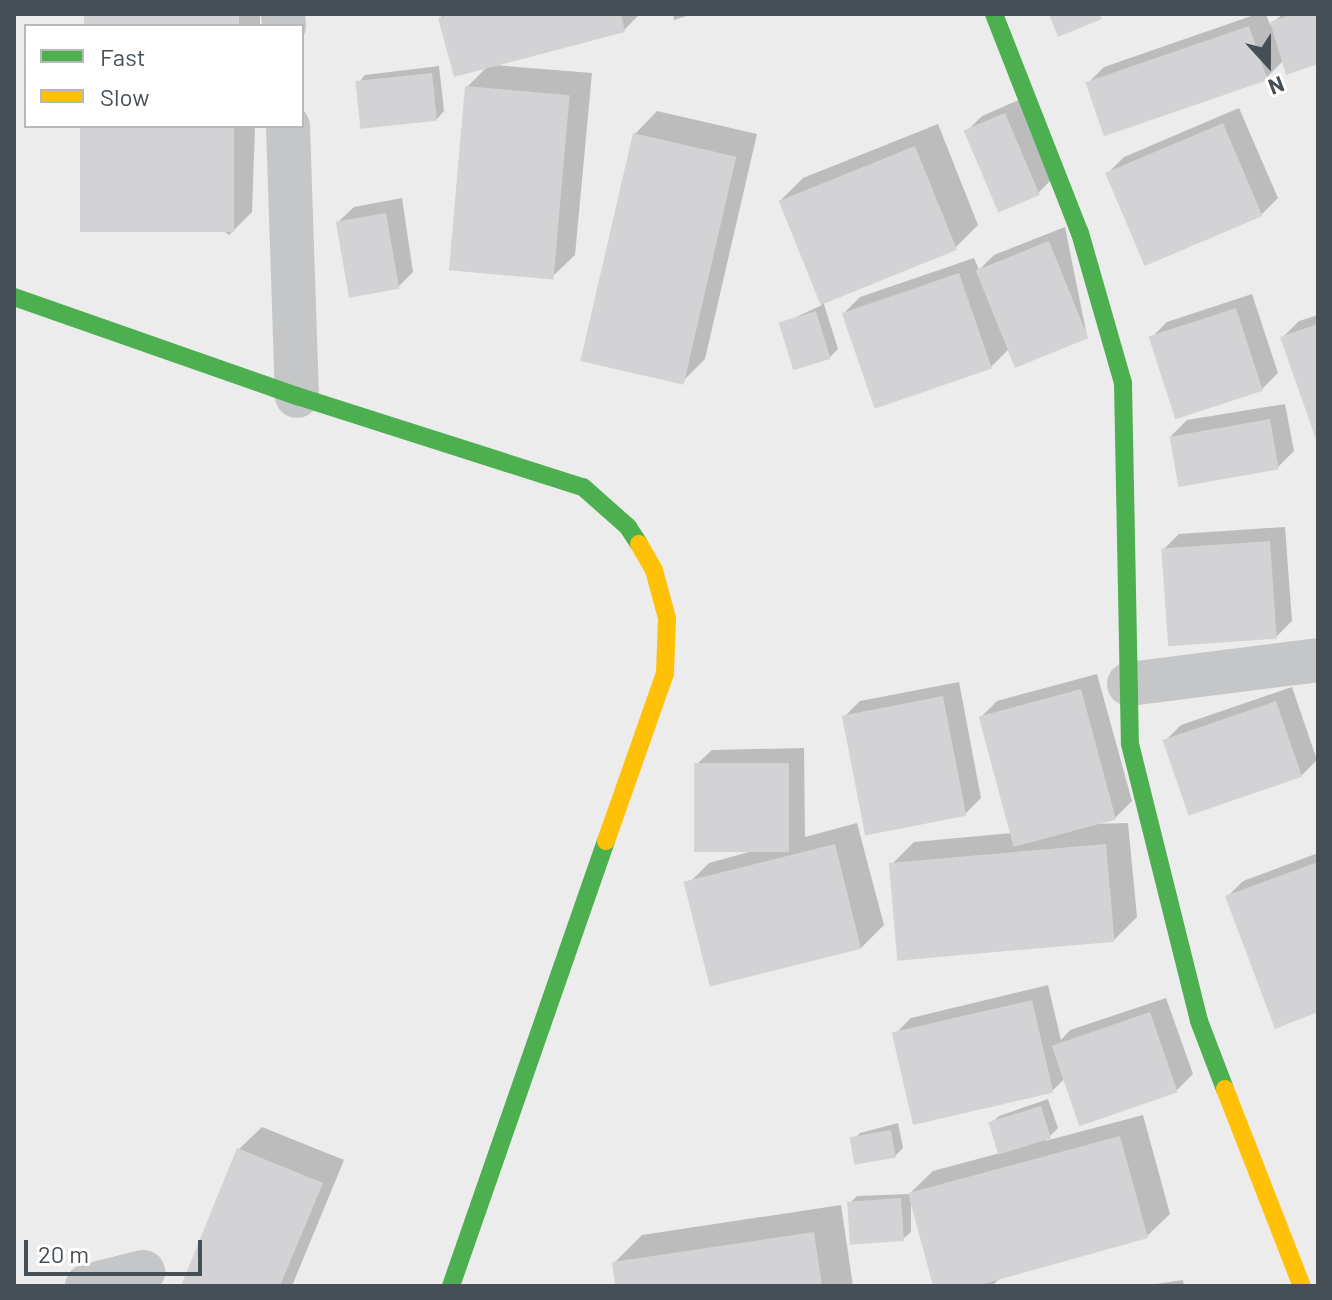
<!DOCTYPE html>
<style>
body{margin:0}
#map{position:relative;width:1332px;height:1300px;overflow:hidden;background:#edecec;font-family:Barlow,sans-serif}
div>[style]{position:absolute}
.shadow>*{inset:0;background:#0003;transform-origin:0 0}
.building>*{inset:0;background:#d3d3d5;transform-origin:0 0}
.street>*{height:44px;margin:-22px;padding:0 22px;transform-origin:22px;border-radius:22px;background:#c4c6c7}
.fast>*{height:18px;margin:-9px;padding:0 9px;transform-origin:9px;border-radius:9px;background:#4caf50}
.slow>*{height:18px;margin:-9px;padding:0 9px;transform-origin:9px;border-radius:9px;background:#ffc107}
span{translate:-50% -50%;white-space:nowrap;text-align:center;line-height:1.15;-webkit-text-stroke:7px #fff;paint-order:stroke}
.frame{position:absolute;inset:0;border:16px solid #464f56;pointer-events:none}
.legend{position:absolute;left:24px;top:24px;width:280px;height:104px;box-sizing:border-box;background:#fff;border:2px solid #b5b9bb;margin:0;padding:10px 14px;list-style:none;font-size:24px;color:#464f56}
.legend li{display:flex;align-items:center;gap:16px;height:40px}
.legend b{width:40px;border:2px solid #b5b9bb}
.north{position:absolute;left:1228px;top:24px;width:80px;height:80px;-webkit-text-stroke:6px #fff;paint-order:stroke;rotate:159deg;font-size:22px;font-weight:700;line-height:32px;text-align:center;color:#464f56}
.north::after{content:'';display:block;margin:auto;width:28px;height:36px;background:#464f56;clip-path:polygon(50% 0,100% 100%,50% 72%,0 100%)}
.scale{position:absolute;left:24px;top:1240px;width:178px;height:36px;box-sizing:border-box;border:4px solid #464f56;border-top:0;padding-left:10px;font-size:24px;line-height:28px;white-space:nowrap;color:#464f56;-webkit-text-stroke:6px #fff;paint-order:stroke}
</style>
<div id="map">
<div class="shadow">
<div style="left:86px;top:14px;width:174px;height:12px"></div>
<div style="clip-path:polygon(444px 14px,640px 14px,624px 30px,494px 65px,592px 73px,575px 255px,552px 277px,467px 87px,488px 66px,440px 18px)"></div>
<div style="clip-path:polygon(673px 14px,693px 14px,674px 20px)"></div>
<div style="clip-path:polygon(1257px 14px,1266px 14px,1270px 25px,1283px 14px,1318px 14px,1318px 62px,1284px 60px,1266px 78px,1088px 83px,1104px 67px)"></div>
<div style="clip-path:polygon(439px 66px,444px 111px,437px 119px,358px 83px,365px 75px)"></div>
<div style="clip-path:polygon(1021px 99px,1054px 177px,1038px 193px,999px 210px,966px 132px,982px 116px)"></div>
<div style="clip-path:polygon(1239px 108px,1278px 198px,1262px 214px,1108px 173px,1124px 157px)"></div>
<div style="clip-path:polygon(657px 111px,757px 134px,705px 359px,682px 382px,635px 134px)"></div>
<div style="clip-path:polygon(938px 124px,978px 225px,955px 248px,823px 301px,838px 349px,830px 357px,781px 324px,822px 305px,780px 201px,803px 178px)"></div>
<div style="clip-path:polygon(82px 126px,255px 126px,252px 212px,229px 235px)"></div>
<div style="clip-path:polygon(402px 198px,413px 272px,398px 287px,338px 222px,354px 207px)"></div>
<div style="clip-path:polygon(1065px 227px,1087px 336px,1009px 349px,991px 367px,844px 313px,860px 297px,974px 258px,979px 270px,994px 255px)"></div>
<div style="clip-path:polygon(1252px 294px,1278px 373px,1262px 389px,1151px 338px,1167px 322px)"></div>
<div style="clip-path:polygon(1318px 315px,1318px 440px,1283px 337px,1299px 321px)"></div>
<div style="clip-path:polygon(1285px 404px,1294px 451px,1278px 467px,1171px 436px,1187px 420px)"></div>
<div style="clip-path:polygon(1285px 527px,1292px 621px,1276px 637px,1163px 550px,1179px 534px)"></div>
<div style="clip-path:polygon(1097px 674px,1132px 801px,1116px 817px,1092px 824px,1128px 823px,1137px 917px,1114px 940px,891px 865px,914px 842px,1012px 833px,981px 717px,997px 701px)"></div>
<div style="clip-path:polygon(959px 682px,981px 798px,965px 814px,844px 717px,860px 701px)"></div>
<div style="clip-path:polygon(1292px 687px,1317px 760px,1301px 776px,1165px 741px,1181px 725px)"></div>
<div style="clip-path:polygon(804px 748px,805px 837px,857px 823px,884px 925px,861px 948px,686px 886px,709px 863px,749px 852px,696px 765px,712px 750px)"></div>
<div style="clip-path:polygon(1318px 853px,1318px 1010px,1227px 897px,1243px 881px)"></div>
<div style="clip-path:polygon(1048px 985px,1061px 1040px,1070px 1030px,1166px 998px,1193px 1074px,1177px 1090px,1065px 1078px,1053px 1090px,895px 1034px,911px 1018px)"></div>
<div style="clip-path:polygon(1048px 1099px,1058px 1128px,1045px 1141px,1143px 1115px,1170px 1214px,1147px 1236px,1003px 1275px,992px 1286px,935px 1286px,911px 1197px,911px 1232px,903px 1239px,849px 1204px,857px 1196px,909px 1194px,933px 1171px,1000px 1153px,991px 1123px,999px 1116px)"></div>
<div style="clip-path:polygon(898px 1123px,903px 1148px,895px 1156px,852px 1141px,860px 1133px)"></div>
<div style="clip-path:polygon(262px 1127px,344px 1160px,292px 1286px,183px 1286px,239px 1149px)"></div>
<div style="clip-path:polygon(841px 1205px,853px 1286px,617px 1286px,614px 1263px,642px 1235px)"></div>
<div style="clip-path:polygon(1183px 1280px,1184px 1286px,1142px 1286px)"></div>
</div>
<div class="building">
<div style="left:84px;top:14px;width:155px;height:12px"></div>
<div style="clip-path:polygon(452px 14px,621px 14px,625px 32px,454px 77px,438px 18px)"></div>
<div style="clip-path:polygon(1049px 14px,1100px 14px,1102px 19px,1058px 37px)"></div>
<div style="clip-path:polygon(1293px 14px,1318px 14px,1318px 64px,1286px 75px,1270px 22px)"></div>
<div style="left:1249px;top:26px;width:57px;height:173px;rotate:71deg"></div>
<div style="left:432px;top:73px;width:48px;height:77px;rotate:84deg"></div>
<div style="left:465px;top:86px;width:105px;height:185px;rotate:5deg"></div>
<div style="left:1005px;top:113px;width:89px;height:45px;rotate:67deg"></div>
<div style="left:1223px;top:123px;width:101px;height:128px;rotate:67deg"></div>
<div style="left:80px;top:126px;width:154px;height:106px"></div>
<div style="left:633px;top:133px;width:106px;height:234px;rotate:13deg"></div>
<div style="left:915px;top:146px;width:112px;height:147px;rotate:68deg"></div>
<div style="left:386px;top:213px;width:77px;height:51px;rotate:80deg"></div>
<div style="left:1049px;top:241px;width:105px;height:79px;rotate:68deg"></div>
<div style="left:959px;top:273px;width:101px;height:124px;rotate:71deg"></div>
<div style="left:1236px;top:308px;width:87px;height:92px;rotate:72deg"></div>
<div style="left:816px;top:311px;width:50px;height:39px;rotate:73deg"></div>
<div style="clip-path:polygon(1318px 324px,1318px 445px,1280px 337px)"></div>
<div style="left:1270px;top:419px;width:51px;height:102px;rotate:80deg"></div>
<div style="left:1270px;top:541px;width:98px;height:109px;rotate:86deg"></div>
<div style="left:1081px;top:689px;width:135px;height:106px;rotate:75deg"></div>
<div style="left:943px;top:696px;width:122px;height:103px;rotate:79deg"></div>
<div style="left:1276px;top:701px;width:80px;height:120px;rotate:71deg"></div>
<div style="left:789px;top:763px;width:89px;height:95px;rotate:90deg"></div>
<div style="left:835px;top:844px;width:108px;height:156px;rotate:76deg"></div>
<div style="left:1106px;top:844px;width:98px;height:218px;rotate:85deg"></div>
<div style="clip-path:polygon(1318px 862px,1318px 1012px,1275px 1029px,1225px 896px)"></div>
<div style="left:1032px;top:1000px;width:95px;height:144px;rotate:77deg"></div>
<div style="left:1150px;top:1012px;width:85px;height:104px;rotate:71deg"></div>
<div style="left:1041px;top:1106px;width:34px;height:55px;rotate:73deg"></div>
<div style="left:891px;top:1130px;width:28px;height:42px;rotate:80deg"></div>
<div style="clip-path:polygon(1120px 1136px,1148px 1238px,976px 1286px,933px 1286px,908px 1193px)"></div>
<div style="clip-path:polygon(237px 1148px,323px 1183px,280px 1286px,181px 1286px)"></div>
<div style="left:901px;top:1198px;width:43px;height:54px;rotate:86deg"></div>
<div style="clip-path:polygon(814px 1232px,822px 1286px,615px 1286px,612px 1262px)"></div>
</div>
<div class="street">
<div style="left:283px;top:14px;width:12px;rotate:85deg"></div>
<div style="left:288px;top:126px;width:270px;rotate:88.1deg"></div>
<div style="left:1129px;top:684px;width:191px;rotate:-7.2deg"></div>
<div style="left:87px;top:1286px;width:58px;rotate:-14deg"></div>
</div>
<div class="fast">
<div style="left:994px;top:14px;width:235px;rotate:68.6deg"></div>
<div style="left:1080px;top:233px;width:156px;rotate:74deg"></div>
<div style="left:1123px;top:383px;width:361px;rotate:88.9deg"></div>
<div style="left:1130px;top:744px;width:285px;rotate:76deg"></div>
<div style="left:1199px;top:1021px;width:73px;rotate:69.1deg"></div>
<div style="left:14px;top:297px;width:300px;rotate:19.3deg"></div>
<div style="left:297px;top:396px;width:300px;rotate:17.7deg"></div>
<div style="left:583px;top:487px;width:60px;rotate:41.6deg"></div>
<div style="left:628px;top:527px;width:20px;rotate:57deg"></div>
<div style="left:451px;top:1286px;width:471px;rotate:-70.8deg"></div>
</div>
<div class="slow">
<div style="left:606px;top:841px;width:178px;rotate:-70.6deg"></div>
<div style="left:665px;top:673px;width:55px;rotate:-87.9deg"></div>
<div style="left:667px;top:618px;width:50px;rotate:-105.2deg"></div>
<div style="left:654px;top:570px;width:30px;rotate:-120deg"></div>
<div style="left:1225px;top:1089px;width:212px;rotate:68.7deg"></div>
</div>
<div class="frame"></div>
<ul class="legend">
<li><b style="height:10px;background:#4caf50"></b>Fast</li>
<li><b style="height:10px;background:#ffc107"></b>Slow</li>
</ul>
<div class="north">N</div>
<div class="scale">20 m</div>
</div>
